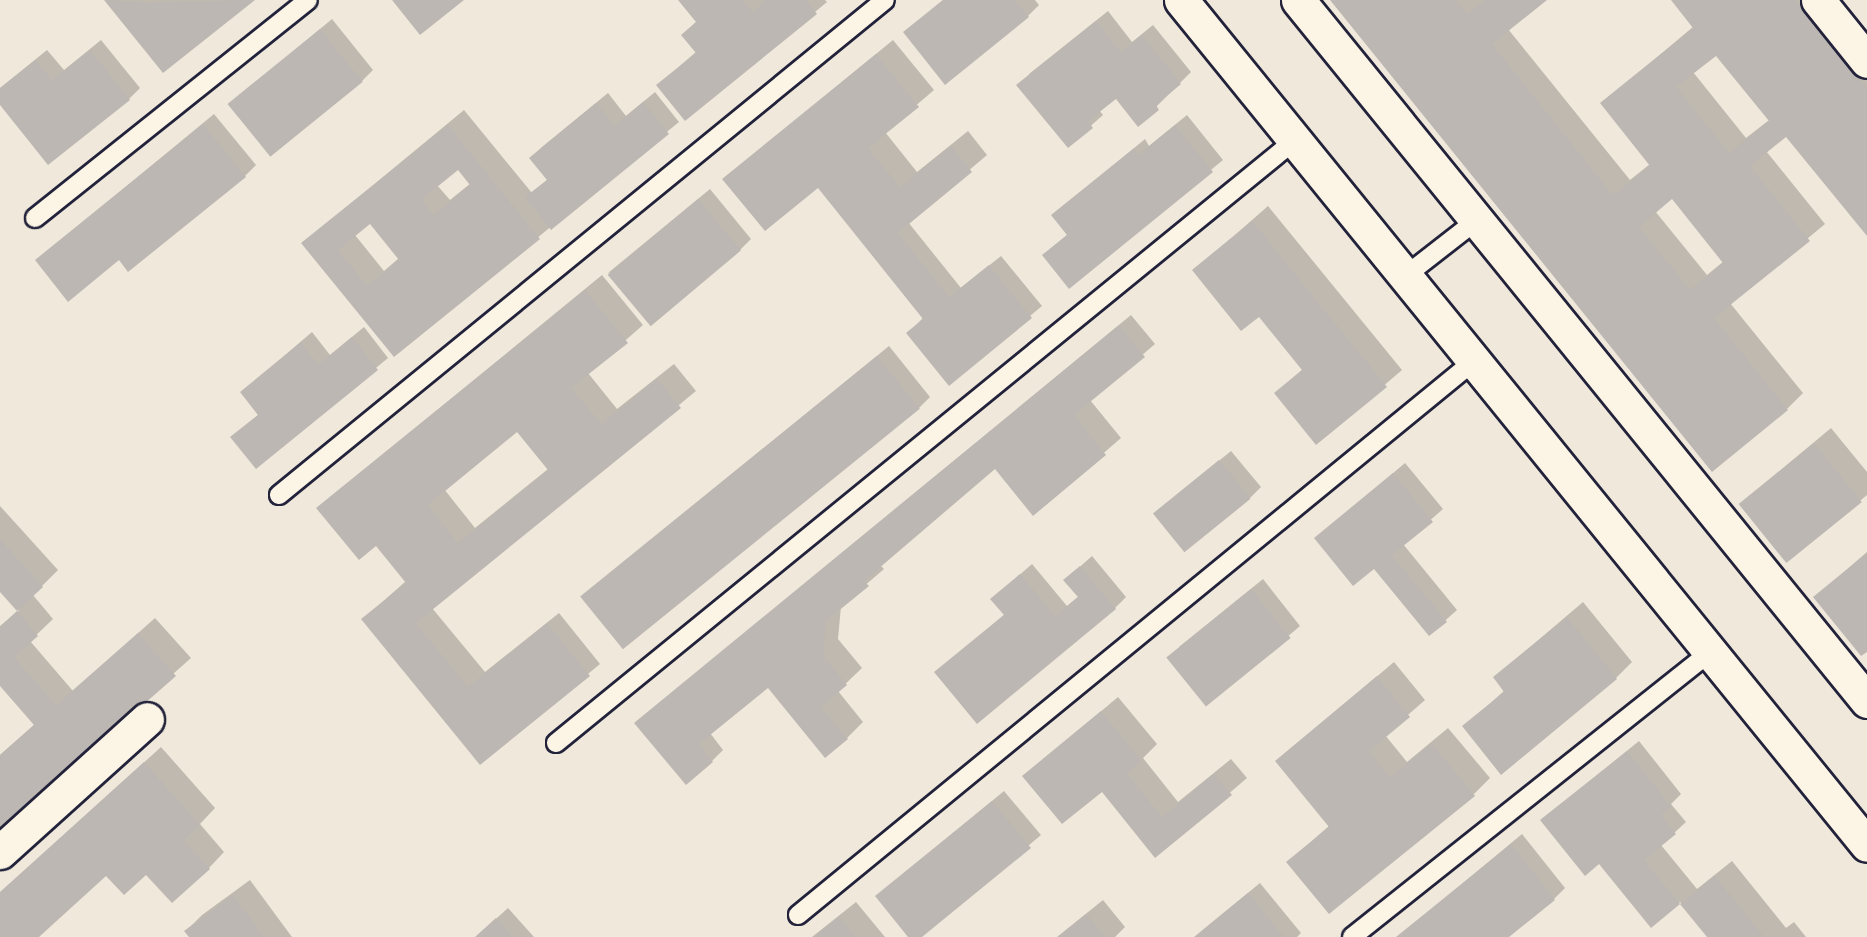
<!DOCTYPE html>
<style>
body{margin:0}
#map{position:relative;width:1867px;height:937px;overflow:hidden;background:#efe8db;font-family:"Indie Flower",sans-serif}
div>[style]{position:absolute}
.shadow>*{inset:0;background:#0003}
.building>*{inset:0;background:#bcb7b3;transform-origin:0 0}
.roads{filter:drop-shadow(2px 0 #22223b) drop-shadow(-2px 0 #22223b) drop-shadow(0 2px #22223b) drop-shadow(0 -2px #22223b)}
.lane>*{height:18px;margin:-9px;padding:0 9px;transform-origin:9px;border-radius:9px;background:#fcf5e5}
.street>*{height:33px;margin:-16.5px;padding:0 16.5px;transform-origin:16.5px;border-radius:16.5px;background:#fcf5e5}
.secondary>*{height:33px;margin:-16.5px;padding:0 16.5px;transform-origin:16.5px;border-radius:16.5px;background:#fcf5e5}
span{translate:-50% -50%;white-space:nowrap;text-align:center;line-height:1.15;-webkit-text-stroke:6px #fcf5e5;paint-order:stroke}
</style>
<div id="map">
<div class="shadow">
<div style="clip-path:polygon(106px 0,252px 0,163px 71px)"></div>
<div style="clip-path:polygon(680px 0,709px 0,758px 60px,658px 85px,697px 51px,683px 35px,697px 21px)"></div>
<div style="clip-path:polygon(713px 0,825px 0,827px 2px,760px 58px)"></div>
<div style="clip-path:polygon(943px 0,1035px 0,1039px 5px,1028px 16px,905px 32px)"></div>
<div style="clip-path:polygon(evenodd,1332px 0,1544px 0,1508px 29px,1630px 180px,1650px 164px,1602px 104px,1694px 26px,1673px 0,1825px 0,1867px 52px,1867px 234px,1786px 135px,1766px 151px,1825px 224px,1730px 303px,1803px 393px,1787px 409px,1332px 0,1716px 54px,1769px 120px,1746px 138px,1693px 72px,1716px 54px,1332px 0,1672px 197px,1724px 261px,1707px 275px,1655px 211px,1672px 197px)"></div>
<div style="clip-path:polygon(1108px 11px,1132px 42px,1153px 25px,1191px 72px,1138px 125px,1116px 97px,1099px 110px,1103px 115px,1068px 146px,1029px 74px)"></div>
<div style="clip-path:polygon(332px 19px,373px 70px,362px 81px,230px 104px)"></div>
<div style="clip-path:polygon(101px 40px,140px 88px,129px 99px,0 102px,0 88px,47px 50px,64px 70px)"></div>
<div style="clip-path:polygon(893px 40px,934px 90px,885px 132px,917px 172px,968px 131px,987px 155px,908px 222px,961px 288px,1001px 256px,1042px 306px,949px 383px,908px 333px,924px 317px,818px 186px,724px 179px)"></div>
<div style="clip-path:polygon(evenodd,655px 92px,679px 122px,394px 355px,303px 243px,464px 110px,532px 193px,548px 179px,531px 158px,542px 147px,608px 93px,626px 116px,655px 92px,458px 168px,471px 183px,450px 200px,437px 185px,458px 168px,655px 92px,370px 222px,399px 258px,384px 271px,355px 235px,370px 222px)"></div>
<div style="clip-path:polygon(214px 114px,256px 165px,245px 176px,37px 260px)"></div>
<div style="clip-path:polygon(1187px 115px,1223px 160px,1069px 287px,1044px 255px,1068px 234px,1053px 215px,1145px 139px,1149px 146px)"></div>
<div style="clip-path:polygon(710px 189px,751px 239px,740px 250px,608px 273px)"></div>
<div style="clip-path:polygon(1268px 206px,1402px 370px,1317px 443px,1276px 393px,1303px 369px,1259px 315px,1194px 271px)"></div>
<div style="clip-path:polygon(evenodd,602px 275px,643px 325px,588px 373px,617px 409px,674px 364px,696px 391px,432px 608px,485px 672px,559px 613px,600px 664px,481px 763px,363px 619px,406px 581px,376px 544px,318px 508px,602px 275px,517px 430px,548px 469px,475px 528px,444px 489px,517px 430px)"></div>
<div style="clip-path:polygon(1131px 315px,1155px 344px,1090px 400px,1121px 438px,1033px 514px,995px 467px,880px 565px,884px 569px,841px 606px,838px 639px,862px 668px,838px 691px,863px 722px,847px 738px,768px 686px,710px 733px,723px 750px,712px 761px,636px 723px)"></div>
<div style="clip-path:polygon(364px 327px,388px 358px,256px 467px,232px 438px,259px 414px,242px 392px,312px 332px,330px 355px)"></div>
<div style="clip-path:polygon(889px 346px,930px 397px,919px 408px,582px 596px)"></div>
<div style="clip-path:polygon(1831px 428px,1867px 472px,1867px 495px,1787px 561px,1740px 504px)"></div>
<div style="clip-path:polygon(1231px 451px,1261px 487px,1250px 498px,1167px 503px)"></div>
<div style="clip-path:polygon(1405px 463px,1443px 509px,1403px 544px,1457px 610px,1430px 634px,1375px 567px,1316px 538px)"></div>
<div style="clip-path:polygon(0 506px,58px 570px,33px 595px,53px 619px,30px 641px,73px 691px,155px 618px,191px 658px,0 828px,0 755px,35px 724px,0 684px,0 626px,19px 610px,0 590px)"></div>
<div style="clip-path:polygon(1867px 552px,1867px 650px,1815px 597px)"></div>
<div style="clip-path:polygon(1092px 556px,1126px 597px,1115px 608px,936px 672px,1005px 614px,992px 599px,1032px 564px,1067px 606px,1079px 596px,1065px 580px)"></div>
<div style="clip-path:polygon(1263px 579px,1300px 626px,1207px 705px,1179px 647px)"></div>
<div style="clip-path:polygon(1583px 602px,1632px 662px,1616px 678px,1464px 727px,1505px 690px,1495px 677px)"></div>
<div style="clip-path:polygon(1394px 662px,1425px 700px,1385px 735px,1407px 762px,1448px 728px,1490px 778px,1474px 794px,1288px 862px,1330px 825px,1277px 761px)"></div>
<div style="clip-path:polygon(1118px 697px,1157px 744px,1143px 758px,1178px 802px,1231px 759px,1247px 778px,1156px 856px,1102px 790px,1024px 776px)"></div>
<div style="clip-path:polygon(1639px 741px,1681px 794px,1671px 804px,1686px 822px,1661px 845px,1697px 889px,1732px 861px,1786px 928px,1794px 922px,1806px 937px,1709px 937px,1680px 902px,1651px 925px,1599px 862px,1542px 820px)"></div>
<div style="clip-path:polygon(161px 747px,215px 808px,200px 824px,224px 852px,209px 868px,106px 874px,37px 937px,0 937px,0 893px)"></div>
<div style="clip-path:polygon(1004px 791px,1041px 835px,920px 937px,910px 937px,877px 896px)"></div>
<div style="clip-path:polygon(1522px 834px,1565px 888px,1554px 899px,1507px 937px,1398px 937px)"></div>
<div style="clip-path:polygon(250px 880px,292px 937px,191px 937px,186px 931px,202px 915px)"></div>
<div style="clip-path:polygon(1260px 883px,1301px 933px,1297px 937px,1194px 937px)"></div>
<div style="clip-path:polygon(1103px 900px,1125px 927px,1115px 937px,1057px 937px)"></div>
<div style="clip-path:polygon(856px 902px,885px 937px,812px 937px)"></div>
<div style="clip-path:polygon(508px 908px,534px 937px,476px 937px)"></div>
</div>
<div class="building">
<div style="clip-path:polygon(104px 0,149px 3px,255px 0,163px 73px)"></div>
<div style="clip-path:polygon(392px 0,464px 0,420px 35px)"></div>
<div style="clip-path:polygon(678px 0,743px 0,752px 12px,767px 0,806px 0,817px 14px,685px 121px,656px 85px,696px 53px,681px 35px,696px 22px)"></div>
<div style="clip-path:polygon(943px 0,1015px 0,1029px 17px,945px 85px,903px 32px)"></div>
<div style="clip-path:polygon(evenodd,1330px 0,1456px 0,1467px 14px,1485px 0,1547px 0,1492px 44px,1613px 195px,1650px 166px,1600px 103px,1693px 28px,1671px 0,1796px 0,1867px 88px,1867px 236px,1786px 137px,1750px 166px,1810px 241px,1714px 318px,1788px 410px,1712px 472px,1330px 0,1716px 56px,1769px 121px,1729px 153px,1676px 87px,1716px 56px,1330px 0,1672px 199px,1723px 263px,1690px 290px,1639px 227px,1672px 199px)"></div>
<div style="clip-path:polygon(1096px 21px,1121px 52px,1142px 35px,1181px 84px,1156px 105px,1159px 110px,1138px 127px,1116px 99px,1088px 121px,1093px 128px,1068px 148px,1016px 85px)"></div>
<div style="left:320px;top:29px;width:68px;height:119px;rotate:51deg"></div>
<div style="clip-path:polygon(90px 50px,130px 100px,48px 165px,0 105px,0 88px,36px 60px,52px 80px)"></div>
<div style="clip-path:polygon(876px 54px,919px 107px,868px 148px,900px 187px,951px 146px,972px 172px,898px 233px,949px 297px,989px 265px,1032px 318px,949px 386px,906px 333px,923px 319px,818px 188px,765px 231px,722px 179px)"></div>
<div style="clip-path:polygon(643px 102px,669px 134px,551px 230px,525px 197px,547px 180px,529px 158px,596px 103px,614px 126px)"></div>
<div style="clip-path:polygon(203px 124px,246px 177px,128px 272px,119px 260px,68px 302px,35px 260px)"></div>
<div style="clip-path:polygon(evenodd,448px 125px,540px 239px,394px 357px,301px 243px,448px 125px,458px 170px,470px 185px,434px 215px,421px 200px,458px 170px,448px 125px,370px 224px,399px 260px,367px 286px,338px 250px,370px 224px)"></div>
<div style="clip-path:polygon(1175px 125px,1213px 172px,1069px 289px,1042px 255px,1067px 235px,1051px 215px,1133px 149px,1138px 155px)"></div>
<div style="left:698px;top:199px;width:67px;height:118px;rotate:50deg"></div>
<div style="clip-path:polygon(1252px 221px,1387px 387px,1316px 445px,1274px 393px,1302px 370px,1259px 317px,1241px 331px,1192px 270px)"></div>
<div style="clip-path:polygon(evenodd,585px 290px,628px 343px,571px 388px,601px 424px,657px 379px,681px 408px,416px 623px,468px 687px,547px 623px,590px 676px,480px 765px,361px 619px,406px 583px,376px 546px,359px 560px,316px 508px,585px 290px,517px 432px,548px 470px,458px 543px,428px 505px,517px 432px)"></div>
<div style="clip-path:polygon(1119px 325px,1145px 357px,1074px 415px,1106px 455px,1033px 516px,995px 469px,864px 581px,869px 586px,826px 621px,823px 655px,847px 685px,821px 707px,848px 739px,825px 758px,768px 688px,699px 744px,713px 762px,686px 785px,634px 723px)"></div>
<div style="clip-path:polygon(352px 337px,378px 370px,256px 469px,230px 437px,258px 415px,240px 392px,301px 342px,318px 365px)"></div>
<div style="left:877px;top:356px;width:68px;height:382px;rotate:51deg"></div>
<div style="left:1814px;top:443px;width:76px;height:97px;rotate:51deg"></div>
<div style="left:1219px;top:460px;width:50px;height:85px;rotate:51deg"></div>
<div style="clip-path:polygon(1393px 473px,1433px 522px,1392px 555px,1447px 622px,1429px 636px,1374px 569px,1353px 586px,1314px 538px)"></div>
<div style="clip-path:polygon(0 539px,43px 587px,17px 611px,0 592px)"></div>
<div style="clip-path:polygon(1867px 553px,1867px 652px,1861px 656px,1813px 597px)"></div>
<div style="clip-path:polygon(1080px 566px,1116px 609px,977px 724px,934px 672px,1004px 615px,990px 599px,1020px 574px,1055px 616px,1078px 597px,1063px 580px)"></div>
<div style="left:1251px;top:589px;width:63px;height:109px;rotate:51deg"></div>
<div style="clip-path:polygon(17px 611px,38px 636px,14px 657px,56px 705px,138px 633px,176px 676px,0 830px,0 755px,34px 725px,0 686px,0 627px)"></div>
<div style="clip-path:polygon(1567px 617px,1617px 679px,1501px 775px,1462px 726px,1504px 692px,1493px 677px)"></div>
<div style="clip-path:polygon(1377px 676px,1410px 717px,1369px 751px,1390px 777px,1432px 743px,1475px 796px,1329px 914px,1286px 862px,1329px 827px,1275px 761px)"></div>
<div style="clip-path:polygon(1101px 711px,1142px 761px,1127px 773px,1162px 817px,1214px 774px,1232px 795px,1155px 858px,1102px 792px,1062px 824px,1022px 776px)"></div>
<div style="clip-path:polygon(1627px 751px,1671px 806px,1661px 815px,1676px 834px,1644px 860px,1680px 904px,1651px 928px,1599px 864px,1585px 876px,1540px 820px)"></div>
<div style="clip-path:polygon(144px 762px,200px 825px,184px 840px,210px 869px,172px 903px,146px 875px,124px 895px,106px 876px,39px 937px,0 937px,0 892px)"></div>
<div style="clip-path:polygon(992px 801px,1031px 848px,922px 937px,908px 937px,875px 896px)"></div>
<div style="clip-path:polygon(1511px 844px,1555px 900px,1509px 937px,1396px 937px)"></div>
<div style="clip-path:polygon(1715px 876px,1764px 937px,1707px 937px,1680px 904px)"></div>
<div style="clip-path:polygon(1248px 893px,1284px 937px,1195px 937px,1209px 925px)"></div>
<div style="clip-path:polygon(233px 895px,264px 937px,189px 937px,184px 931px)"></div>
<div style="clip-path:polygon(1086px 914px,1105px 937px,1058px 937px)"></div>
<div style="clip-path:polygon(839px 917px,856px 937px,814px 937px)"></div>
<div style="clip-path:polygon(496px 918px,513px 937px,475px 937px)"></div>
</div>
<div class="roads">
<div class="lane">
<div style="left:35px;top:218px;width:349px;rotate:-38.6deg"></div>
<div style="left:1405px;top:276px;width:91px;rotate:-37.9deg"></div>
<div style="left:279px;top:495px;width:782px;rotate:-39.24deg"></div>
<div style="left:556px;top:743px;width:954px;rotate:-39.21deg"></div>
<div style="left:798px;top:915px;width:874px;rotate:-39.34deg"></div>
<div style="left:1352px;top:937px;width:458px;rotate:-38.5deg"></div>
</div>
<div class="street">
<div style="left:1298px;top:0;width:903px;rotate:50.93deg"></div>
<div style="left:1818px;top:0;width:78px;rotate:51.2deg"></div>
<div style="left:0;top:852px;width:198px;rotate:-42.1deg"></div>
</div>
<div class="secondary">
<div style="left:1181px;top:0;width:1088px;rotate:50.93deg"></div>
</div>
</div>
</div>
